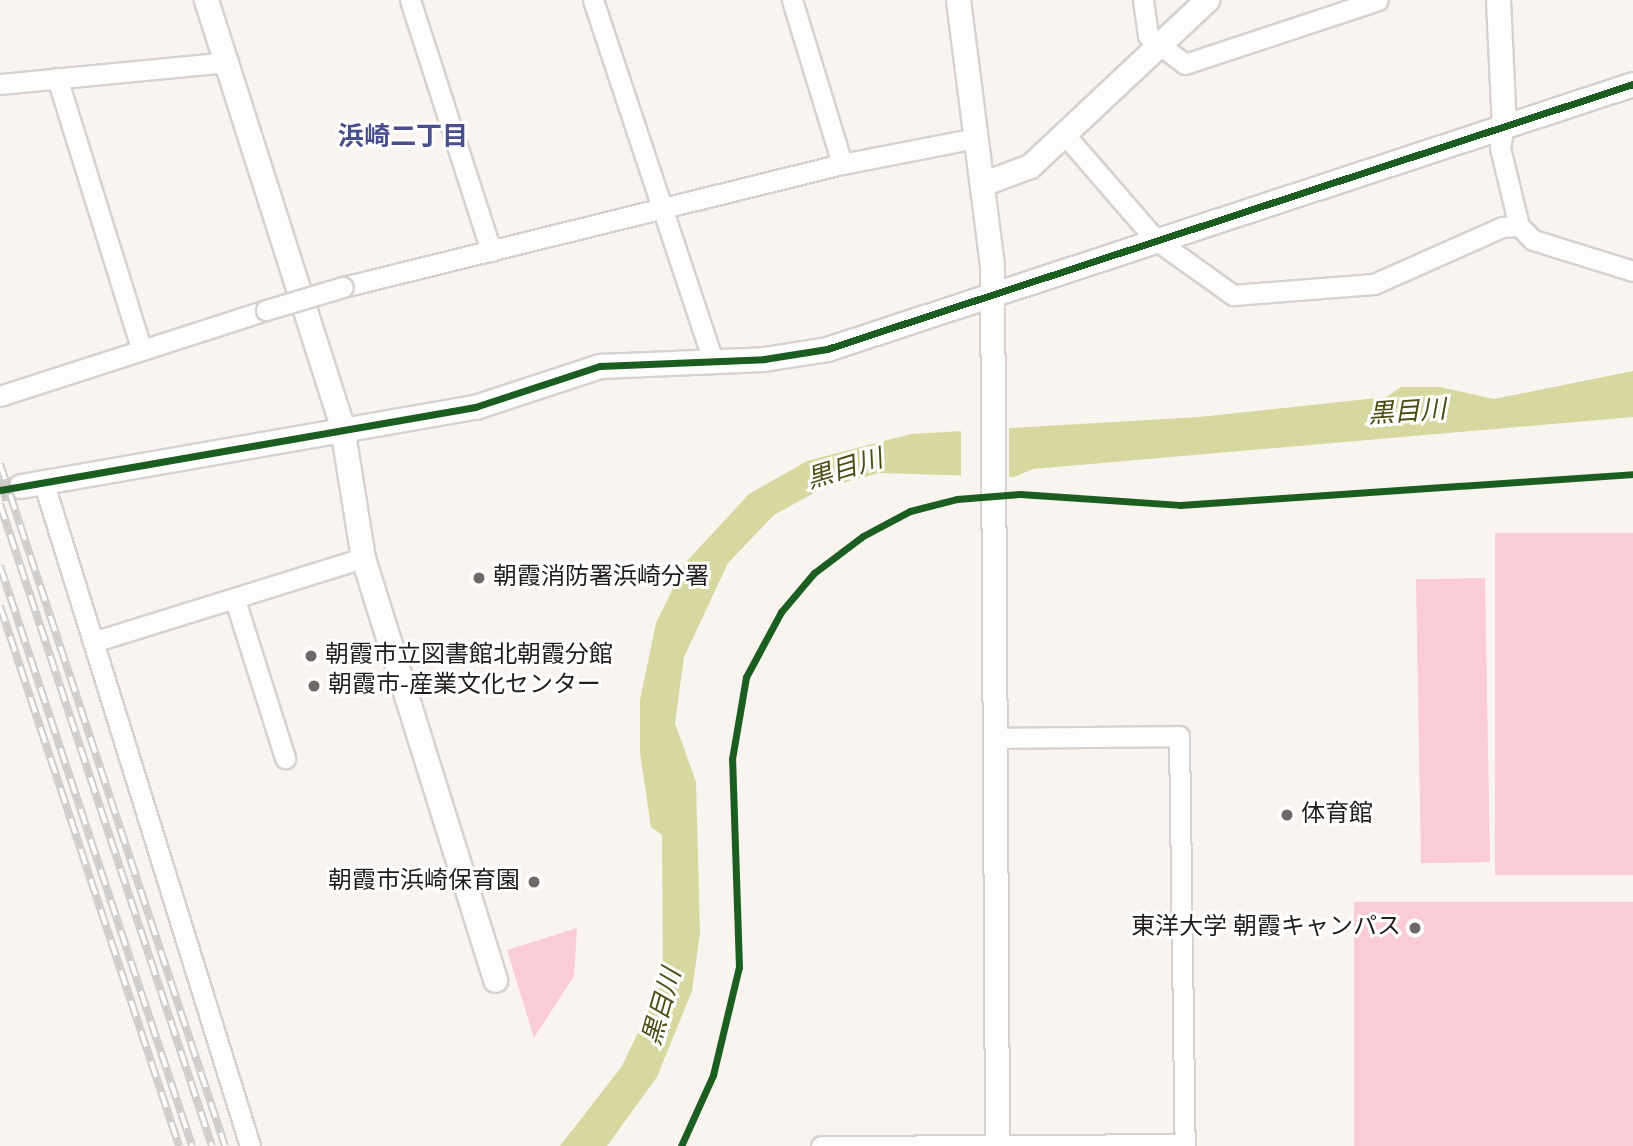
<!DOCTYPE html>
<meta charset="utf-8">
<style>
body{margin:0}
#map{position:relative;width:1633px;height:1146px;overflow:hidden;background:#faf4f0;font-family:Spectral,"Noto Sans JP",serif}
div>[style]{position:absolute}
.green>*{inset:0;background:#f9ccd6;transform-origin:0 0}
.water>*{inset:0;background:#d6d8a0}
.pier>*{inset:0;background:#faf4f0;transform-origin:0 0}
.tertiary-tunnel>*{height:23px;margin-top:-11.5px;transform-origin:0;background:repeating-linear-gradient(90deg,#cfc9c6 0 23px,transparent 0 34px)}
.roads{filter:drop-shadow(2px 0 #d7d2cf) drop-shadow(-2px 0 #d7d2cf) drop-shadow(0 2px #d7d2cf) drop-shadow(0 -2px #d7d2cf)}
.minor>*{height:19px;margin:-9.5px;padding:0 9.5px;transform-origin:9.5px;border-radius:9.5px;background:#fefdfd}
.tertiary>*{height:23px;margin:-11.5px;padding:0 11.5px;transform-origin:11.5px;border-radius:11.5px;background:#fefdfd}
.rail>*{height:8px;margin-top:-4px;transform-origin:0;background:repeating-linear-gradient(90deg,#fff 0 16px,#cfcdcc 0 32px);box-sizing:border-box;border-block:2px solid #cfcdcc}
.bridges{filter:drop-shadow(2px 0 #d7d2cf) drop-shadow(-2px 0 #d7d2cf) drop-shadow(0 2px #d7d2cf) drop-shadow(0 -2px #d7d2cf)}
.minor-bridge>*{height:19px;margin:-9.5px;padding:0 9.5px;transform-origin:9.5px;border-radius:9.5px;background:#fefdfd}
.cycleway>*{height:7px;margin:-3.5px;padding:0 3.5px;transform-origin:3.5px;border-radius:3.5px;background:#1b5e20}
.dots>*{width:19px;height:19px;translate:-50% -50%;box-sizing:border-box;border:4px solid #fff;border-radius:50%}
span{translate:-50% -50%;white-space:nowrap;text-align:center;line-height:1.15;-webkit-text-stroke:6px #fff;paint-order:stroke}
.poi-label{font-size:24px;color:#221e1c}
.left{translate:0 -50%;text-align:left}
.right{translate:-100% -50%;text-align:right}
.neighbourhood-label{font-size:26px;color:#494e8c;font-weight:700}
.water-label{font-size:26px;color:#4c4f14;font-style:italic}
</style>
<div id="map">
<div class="green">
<div style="left:1633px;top:533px;width:342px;height:138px;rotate:90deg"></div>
<div style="left:1485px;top:578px;width:284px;height:69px;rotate:89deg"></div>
<div style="left:1633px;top:902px;width:244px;height:279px;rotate:90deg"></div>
<div style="clip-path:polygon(577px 928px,574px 976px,534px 1038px,507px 950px)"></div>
</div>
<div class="water">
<div style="clip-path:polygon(1633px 371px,1633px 417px,1033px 469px,1014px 477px,879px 473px,821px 489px,774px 515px,728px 563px,684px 657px,675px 723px,696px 782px,700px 933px,692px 991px,657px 1077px,607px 1146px,560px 1146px,622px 1066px,663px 980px,662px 835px,651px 827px,640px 753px,640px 700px,656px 623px,686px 562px,749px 494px,807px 461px,911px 434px,1199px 417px,1386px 397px,1401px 387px,1440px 387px,1494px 399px)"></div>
</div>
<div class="pier">
<div style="left:1009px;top:428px;width:52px;height:48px;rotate:90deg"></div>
</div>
<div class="tertiary-tunnel">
<div style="left:0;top:490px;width:21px;rotate:-11deg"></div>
</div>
<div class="roads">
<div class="minor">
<div style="left:410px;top:0;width:264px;rotate:72.1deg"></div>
<div style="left:593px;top:0;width:380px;rotate:71.6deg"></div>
<div style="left:792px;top:0;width:171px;rotate:73deg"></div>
<div style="left:1143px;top:0;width:36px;rotate:82deg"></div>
<div style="left:1148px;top:36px;width:46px;rotate:37.1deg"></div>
<div style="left:1185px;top:64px;width:203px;rotate:-18.3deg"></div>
<div style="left:57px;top:78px;width:283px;rotate:72.7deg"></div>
<div style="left:0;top:84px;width:229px;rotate:-5.5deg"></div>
<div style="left:1504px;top:125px;width:23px;rotate:100deg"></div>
<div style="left:1500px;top:148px;width:80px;rotate:76.3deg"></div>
<div style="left:1519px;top:226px;width:20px;rotate:45deg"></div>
<div style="left:1533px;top:240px;width:105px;rotate:17.2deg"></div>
<div style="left:1065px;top:135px;width:139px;rotate:49.1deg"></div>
<div style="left:1156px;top:240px;width:95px;rotate:35.5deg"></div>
<div style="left:1233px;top:295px;width:141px;rotate:-4.5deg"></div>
<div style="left:1374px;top:284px;width:140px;rotate:-24deg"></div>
<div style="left:1502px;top:227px;width:17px;rotate:-3deg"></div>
<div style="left:343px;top:287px;width:514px;rotate:-13.85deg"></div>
<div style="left:842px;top:164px;width:136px;rotate:-11deg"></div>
<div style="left:0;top:396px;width:280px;rotate:-17.9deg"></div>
<div style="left:44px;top:484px;width:693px;rotate:72.71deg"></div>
<div style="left:235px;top:600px;width:166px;rotate:72.4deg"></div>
<div style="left:93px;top:642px;width:283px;rotate:-17.3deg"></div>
<div style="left:995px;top:738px;width:184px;rotate:-0.6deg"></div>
<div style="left:1179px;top:736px;width:410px;rotate:89.2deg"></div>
<div style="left:821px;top:1146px;width:364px;rotate:-0.3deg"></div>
</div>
<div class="tertiary">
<div style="left:206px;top:0;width:448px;rotate:72.3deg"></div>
<div style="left:342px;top:427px;width:133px;rotate:80.9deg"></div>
<div style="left:363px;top:558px;width:442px;rotate:72.6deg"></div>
<div style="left:958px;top:0;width:267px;rotate:82.7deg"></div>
<div style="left:992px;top:265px;width:881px;rotate:89.67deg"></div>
<div style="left:1498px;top:0;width:125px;rotate:87.3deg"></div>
<div style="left:982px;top:184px;width:51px;rotate:-20.6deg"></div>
<div style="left:1030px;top:166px;width:243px;rotate:-43.2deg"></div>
<div style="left:21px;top:486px;width:461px;rotate:-9.9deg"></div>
<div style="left:475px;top:407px;width:132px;rotate:-18.2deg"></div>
<div style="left:600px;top:366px;width:164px;rotate:-2.4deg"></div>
<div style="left:764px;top:359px;width:64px;rotate:-9deg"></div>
<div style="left:827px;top:349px;width:848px;rotate:-18.2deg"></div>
</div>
</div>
<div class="rail">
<div style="left:0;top:464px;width:718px;rotate:71.74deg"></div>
<div style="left:0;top:504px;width:676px;rotate:71.73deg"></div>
<div style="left:0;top:566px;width:611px;rotate:71.68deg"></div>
<div style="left:0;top:606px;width:569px;rotate:71.66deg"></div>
</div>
<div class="bridges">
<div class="minor-bridge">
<div style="left:266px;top:310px;width:80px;rotate:-16.6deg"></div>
</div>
</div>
<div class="cycleway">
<div style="left:0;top:490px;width:482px;rotate:-9.9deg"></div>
<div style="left:475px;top:407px;width:132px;rotate:-18.2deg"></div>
<div style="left:600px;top:366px;width:164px;rotate:-2.4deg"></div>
<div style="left:764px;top:359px;width:64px;rotate:-9deg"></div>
<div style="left:827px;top:349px;width:848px;rotate:-18.2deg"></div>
<div style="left:681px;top:1146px;width:78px;rotate:-65.7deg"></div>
<div style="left:713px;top:1075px;width:111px;rotate:-76.5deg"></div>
<div style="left:739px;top:967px;width:208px;rotate:-91.9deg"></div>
<div style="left:732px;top:759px;width:83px;rotate:-80.3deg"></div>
<div style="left:746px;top:677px;width:74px;rotate:-61.7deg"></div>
<div style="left:781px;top:612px;width:51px;rotate:-49.8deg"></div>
<div style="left:814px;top:573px;width:61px;rotate:-37.1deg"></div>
<div style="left:863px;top:536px;width:53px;rotate:-28deg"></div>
<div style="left:910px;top:511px;width:49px;rotate:-14.3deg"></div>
<div style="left:957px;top:499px;width:63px;rotate:-4.5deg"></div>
<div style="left:1020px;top:494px;width:160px;rotate:3.9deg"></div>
<div style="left:1180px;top:505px;width:454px;rotate:-3.9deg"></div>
</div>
<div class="dots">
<div style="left:479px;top:578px;background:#6e6966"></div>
<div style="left:311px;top:656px;background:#6e6966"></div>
<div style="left:314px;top:686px;background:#6e6966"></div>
<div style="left:1287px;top:815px;background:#6e6966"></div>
<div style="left:534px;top:882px;background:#6e6966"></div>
<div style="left:1415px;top:928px;background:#6e6966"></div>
</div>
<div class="poi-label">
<span class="left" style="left:493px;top:578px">朝霞消防署浜崎分署</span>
<span class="left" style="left:325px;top:656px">朝霞市立図書館北朝霞分館</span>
<span class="left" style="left:328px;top:686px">朝霞市-産業文化センター</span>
<span class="left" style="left:1301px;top:815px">体育館</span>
<span class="right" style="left:520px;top:882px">朝霞市浜崎保育園</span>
<span class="right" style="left:1401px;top:928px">東洋大学 朝霞キャンパス</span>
</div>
<div class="neighbourhood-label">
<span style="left:403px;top:138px">浜崎二丁目</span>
</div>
<div class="water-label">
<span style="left:1407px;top:413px;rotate:-4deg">黒目川</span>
<span style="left:845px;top:470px;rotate:-17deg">黒目川</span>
<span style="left:663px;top:1007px;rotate:-74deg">黒目川</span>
</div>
</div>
